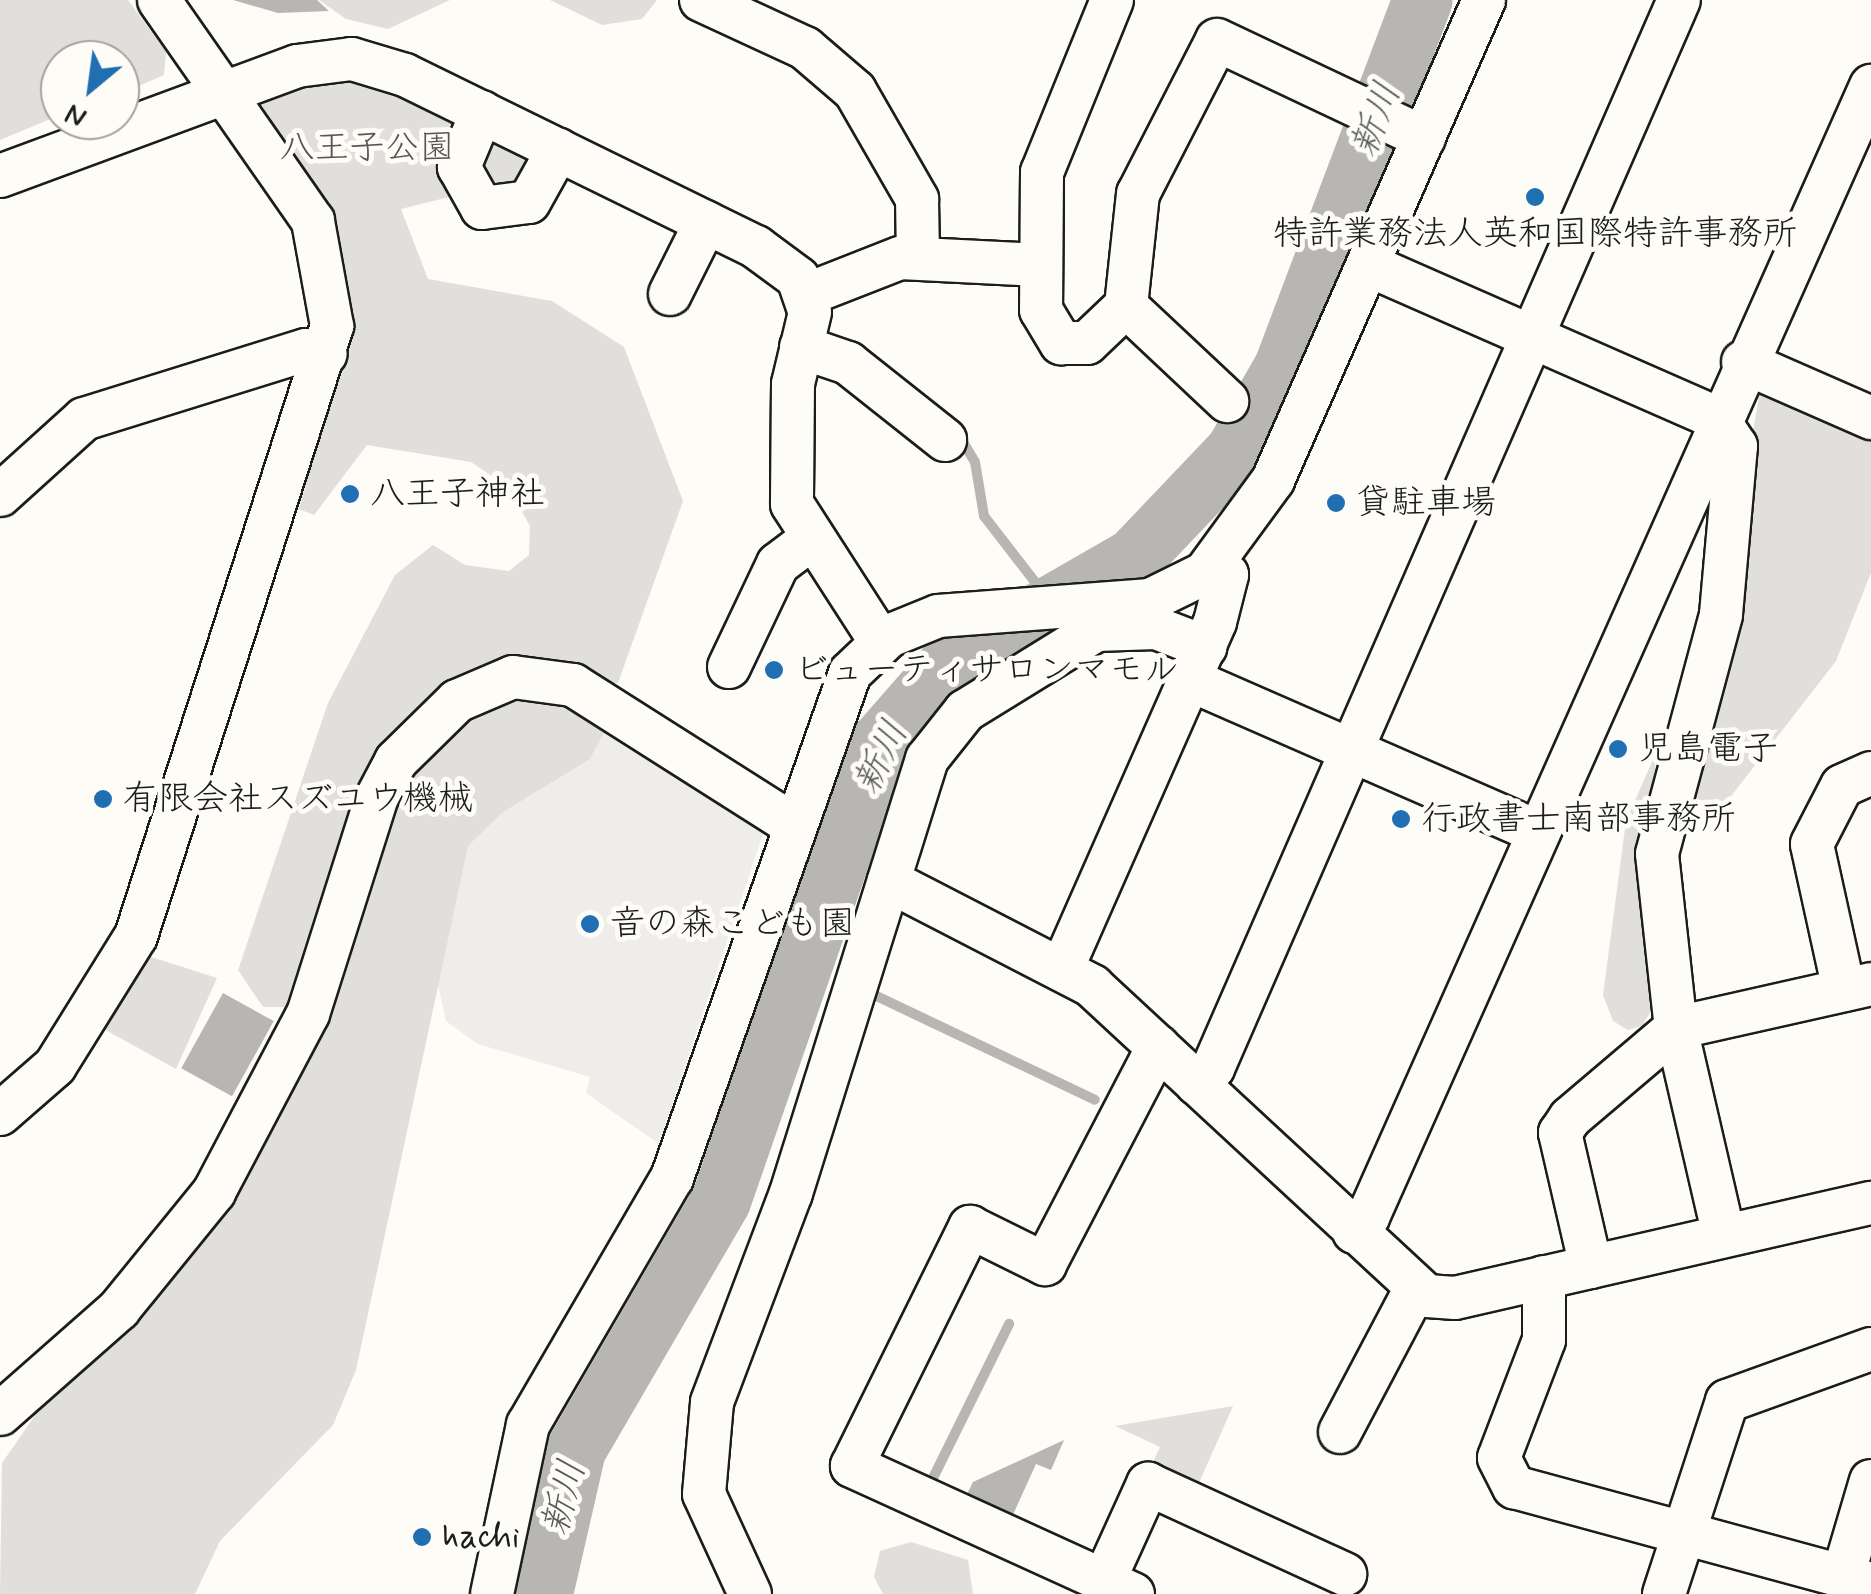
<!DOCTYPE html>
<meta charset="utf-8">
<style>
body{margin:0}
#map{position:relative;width:1871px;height:1594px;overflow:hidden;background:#fdfcf7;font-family:Mynerve,"Klee One",sans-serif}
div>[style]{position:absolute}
.built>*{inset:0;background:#eeede9}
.green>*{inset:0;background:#e0dfdb}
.water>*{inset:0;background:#b7b6b2;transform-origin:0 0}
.stream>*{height:10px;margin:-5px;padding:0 5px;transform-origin:5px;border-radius:5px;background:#b7b6b2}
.river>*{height:60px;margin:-30px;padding:0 30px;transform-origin:30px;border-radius:30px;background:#b7b6b2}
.roads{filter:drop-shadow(2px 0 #1c1c1c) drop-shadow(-2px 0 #1c1c1c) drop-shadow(0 2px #1c1c1c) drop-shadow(0 -2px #1c1c1c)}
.minor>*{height:42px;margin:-21px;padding:0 21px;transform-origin:21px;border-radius:21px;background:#fdfcf7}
.dots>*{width:28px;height:28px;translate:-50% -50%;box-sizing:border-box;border:5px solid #fdfcf7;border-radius:50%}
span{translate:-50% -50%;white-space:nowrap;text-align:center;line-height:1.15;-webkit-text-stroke:10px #fdfcf7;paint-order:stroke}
.park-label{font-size:35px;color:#575655}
.poi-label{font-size:35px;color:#1c1c1c}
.left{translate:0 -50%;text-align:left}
.water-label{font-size:38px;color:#5a5a58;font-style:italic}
.north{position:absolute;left:40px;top:40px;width:100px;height:100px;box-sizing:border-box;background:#fdfcf7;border:2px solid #a3a29f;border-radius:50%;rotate:209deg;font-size:28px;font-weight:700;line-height:40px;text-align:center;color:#1c1c1c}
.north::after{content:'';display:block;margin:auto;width:35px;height:45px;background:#1f6fb2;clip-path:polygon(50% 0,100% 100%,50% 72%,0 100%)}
</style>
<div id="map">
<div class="built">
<div style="clip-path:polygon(608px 725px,764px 831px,659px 1144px,586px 1093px,590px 1077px,478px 1044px,446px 1021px,437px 980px,468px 846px,502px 813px,590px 759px)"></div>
</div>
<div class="green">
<div style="clip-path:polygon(0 0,128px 0,166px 52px,164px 75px,120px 94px,120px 60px,60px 60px,60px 115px,0 140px)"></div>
<div style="clip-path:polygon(319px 0,450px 0,388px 29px,346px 19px)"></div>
<div style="clip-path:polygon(550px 0,657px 0,642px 19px,602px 25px)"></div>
<div style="clip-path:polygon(351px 74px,457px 118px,453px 196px,401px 209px,428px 279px,552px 301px,624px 347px,683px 501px,618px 683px,449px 688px,300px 992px,286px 1007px,263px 1007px,238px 970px,328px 703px,395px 575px,433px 545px,465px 565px,509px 571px,529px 555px,530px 526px,508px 487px,471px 462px,367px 445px,314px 515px,299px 509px,349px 327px,349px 288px,328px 213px,259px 101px)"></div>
<div style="clip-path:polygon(503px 140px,524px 150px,531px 172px,499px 200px,474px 157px)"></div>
<div style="clip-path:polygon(1760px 391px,1871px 429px,1871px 573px,1836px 661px,1718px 813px,1690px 796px)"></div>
<div style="clip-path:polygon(542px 692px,608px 725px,590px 759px,502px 813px,468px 846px,356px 1370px,333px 1425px,220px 1541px,195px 1594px,0 1594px,2px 1463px,50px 1394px,130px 1319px,409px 770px,489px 699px)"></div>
<div style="clip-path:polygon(1655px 755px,1657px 1001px,1642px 1026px,1628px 1030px,1613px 1021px,1603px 995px,1626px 821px)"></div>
<div style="clip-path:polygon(145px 955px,217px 978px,176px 1069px,102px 1028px)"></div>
<div style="clip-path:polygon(1233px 1406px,1195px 1492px,1149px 1471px,1160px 1447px,1115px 1426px)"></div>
<div style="clip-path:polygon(911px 1542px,968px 1560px,973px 1594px,883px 1594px,874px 1577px,880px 1551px)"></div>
</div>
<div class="water">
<div style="clip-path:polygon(233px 0,317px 0,329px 11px,278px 13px)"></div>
<div style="left:223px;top:993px;width:58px;height:86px;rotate:29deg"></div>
<div style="clip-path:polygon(1064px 1440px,1051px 1470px,1036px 1464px,1011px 1519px,965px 1498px,973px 1482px)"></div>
</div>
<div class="stream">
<div style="left:960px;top:437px;width:29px;rotate:59deg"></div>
<div style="left:975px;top:462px;width:55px;rotate:80.5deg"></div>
<div style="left:984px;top:516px;width:83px;rotate:52.3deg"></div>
<div style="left:868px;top:992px;width:251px;rotate:25.4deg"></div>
<div style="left:933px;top:1478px;width:172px;rotate:-63.7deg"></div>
</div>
<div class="river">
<div style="left:543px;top:1594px;width:148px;rotate:-77.1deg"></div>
<div style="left:576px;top:1450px;width:288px;rotate:-59.8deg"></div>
<div style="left:721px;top:1201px;width:485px;rotate:-70.9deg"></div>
<div style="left:880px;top:743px;width:103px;rotate:-48.9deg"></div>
<div style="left:948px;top:665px;width:215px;rotate:-29.9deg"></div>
<div style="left:1134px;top:558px;width:146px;rotate:-46.4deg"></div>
<div style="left:1235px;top:452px;width:98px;rotate:-60deg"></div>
<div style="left:1284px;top:367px;width:392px;rotate:-69.3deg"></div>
</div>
<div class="roads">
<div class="minor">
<div style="left:701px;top:0;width:115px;rotate:24.8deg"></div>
<div style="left:805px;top:48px;width:66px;rotate:40.7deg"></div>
<div style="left:855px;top:91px;width:125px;rotate:60.1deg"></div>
<div style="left:917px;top:199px;width:58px;rotate:89deg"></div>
<div style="left:1112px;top:0;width:186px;rotate:112.1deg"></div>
<div style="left:1042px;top:172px;width:138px;rotate:90.4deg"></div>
<div style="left:1041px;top:310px;width:39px;rotate:59deg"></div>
<div style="left:1061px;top:343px;width:26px"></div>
<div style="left:1087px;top:343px;width:54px;rotate:-43.5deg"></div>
<div style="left:1126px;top:306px;width:113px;rotate:-83.9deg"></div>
<div style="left:1138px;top:194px;width:173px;rotate:-62.8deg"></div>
<div style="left:1217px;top:40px;width:229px;rotate:25.3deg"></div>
<div style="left:482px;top:112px;width:60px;rotate:112.7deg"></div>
<div style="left:459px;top:167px;width:47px;rotate:60.7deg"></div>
<div style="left:482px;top:208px;width:47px;rotate:-7.3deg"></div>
<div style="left:529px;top:202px;width:60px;rotate:-60.9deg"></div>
<div style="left:0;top:176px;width:317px;rotate:-20.3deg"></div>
<div style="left:297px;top:66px;width:55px;rotate:-7.3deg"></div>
<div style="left:352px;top:59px;width:55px;rotate:16.8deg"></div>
<div style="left:405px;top:75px;width:391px;rotate:26.1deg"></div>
<div style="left:756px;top:247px;width:52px;rotate:36.4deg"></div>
<div style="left:798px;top:278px;width:36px;rotate:71deg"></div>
<div style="left:810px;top:312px;width:74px;rotate:103.3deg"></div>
<div style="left:793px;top:384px;width:120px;rotate:90.5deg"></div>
<div style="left:792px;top:504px;width:164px;rotate:57.2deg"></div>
<div style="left:1368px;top:265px;width:381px;rotate:23.7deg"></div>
<div style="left:1717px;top:418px;width:34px;rotate:56deg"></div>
<div style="left:1736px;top:446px;width:170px;rotate:95.1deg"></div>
<div style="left:1721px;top:615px;width:247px;rotate:105deg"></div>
<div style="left:1657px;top:854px;width:175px;rotate:83.8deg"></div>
<div style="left:1676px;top:1028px;width:213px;rotate:77deg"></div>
<div style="left:670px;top:294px;width:80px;rotate:-63.4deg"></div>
<div style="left:808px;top:294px;width:99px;rotate:-21.4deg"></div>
<div style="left:900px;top:258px;width:140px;rotate:2.9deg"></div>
<div style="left:1126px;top:306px;width:139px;rotate:43.2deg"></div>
<div style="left:801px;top:347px;width:50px;rotate:18.8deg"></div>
<div style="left:848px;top:363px;width:124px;rotate:38.4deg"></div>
<div style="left:1743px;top:362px;width:140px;rotate:23.6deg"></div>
<div style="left:0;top:495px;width:113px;rotate:-42.1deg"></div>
<div style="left:84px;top:419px;width:232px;rotate:-17.3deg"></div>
<div style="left:306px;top:350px;width:20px;rotate:11deg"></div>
<div style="left:729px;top:667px;width:114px;rotate:-64.6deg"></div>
<div style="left:778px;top:564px;width:39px;rotate:-37deg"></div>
<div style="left:1190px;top:680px;width:378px;rotate:23.6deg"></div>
<div style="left:889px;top:881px;width:229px;rotate:27.3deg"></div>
<div style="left:1092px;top:986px;width:456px;rotate:42.8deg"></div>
<div style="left:1427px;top:1296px;width:28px;rotate:4deg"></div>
<div style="left:1455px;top:1298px;width:427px;rotate:-12.9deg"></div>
<div style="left:1062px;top:969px;width:379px;rotate:-66.2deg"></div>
<div style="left:1215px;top:622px;width:49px;rotate:-75.7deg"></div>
<div style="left:1227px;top:575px;width:18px;rotate:-137deg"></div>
<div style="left:1844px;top:990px;width:149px;rotate:-102.4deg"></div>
<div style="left:1812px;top:844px;width:65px;rotate:-62.7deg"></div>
<div style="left:1842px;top:786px;width:32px;rotate:-24deg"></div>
<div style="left:1197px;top:1084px;width:23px;rotate:-45deg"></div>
<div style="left:1213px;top:1068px;width:1165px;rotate:-66.43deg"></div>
<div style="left:0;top:1114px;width:73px;rotate:-41.1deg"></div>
<div style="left:55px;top:1066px;width:153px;rotate:-58.1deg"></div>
<div style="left:136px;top:936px;width:641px;rotate:-72.19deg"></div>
<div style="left:332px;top:326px;width:107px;rotate:-100.3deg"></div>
<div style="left:313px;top:221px;width:269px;rotate:-124.9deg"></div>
<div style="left:1354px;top:1232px;width:21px;rotate:-47deg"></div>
<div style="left:1368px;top:1217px;width:1238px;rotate:-66.02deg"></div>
<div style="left:1591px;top:1267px;width:138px;rotate:-103deg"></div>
<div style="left:1560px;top:1133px;width:18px;rotate:-56deg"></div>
<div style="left:1570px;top:1118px;width:139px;rotate:-40.3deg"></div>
<div style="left:1676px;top:1028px;width:200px;rotate:-12.7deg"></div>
<div style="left:1544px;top:1277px;width:63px;rotate:90deg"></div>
<div style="left:1544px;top:1340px;width:126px;rotate:110.9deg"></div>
<div style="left:1499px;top:1458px;width:33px;rotate:63deg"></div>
<div style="left:1514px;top:1487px;width:370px;rotate:15.2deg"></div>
<div style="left:0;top:1414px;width:159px;rotate:-41.4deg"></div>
<div style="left:119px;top:1309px;width:151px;rotate:-50.9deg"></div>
<div style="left:214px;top:1192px;width:201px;rotate:-62.2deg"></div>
<div style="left:308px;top:1014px;width:225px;rotate:-72.4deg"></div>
<div style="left:376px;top:799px;width:43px;rotate:-62.2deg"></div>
<div style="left:396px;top:761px;width:86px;rotate:-44.5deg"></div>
<div style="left:457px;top:701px;width:61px;rotate:-23.2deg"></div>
<div style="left:513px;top:677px;width:61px;rotate:7.6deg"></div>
<div style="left:573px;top:685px;width:259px;rotate:32.4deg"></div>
<div style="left:1340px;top:1432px;width:161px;rotate:-62.2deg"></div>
<div style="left:1843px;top:1576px;width:99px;rotate:-73.6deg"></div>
<div style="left:1104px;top:1581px;width:107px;rotate:-65.6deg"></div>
<div style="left:1148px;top:1484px;width:217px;rotate:24.6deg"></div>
<div style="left:492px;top:1594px;width:173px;rotate:-78deg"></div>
<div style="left:528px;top:1425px;width:286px;rotate:-59.8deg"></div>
<div style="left:672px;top:1178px;width:535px;rotate:-70.58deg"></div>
<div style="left:850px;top:673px;width:54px;rotate:-43.5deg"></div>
<div style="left:889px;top:636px;width:53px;rotate:-22.2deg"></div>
<div style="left:938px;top:616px;width:213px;rotate:-4.3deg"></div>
<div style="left:1150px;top:600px;width:61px;rotate:-26.1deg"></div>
<div style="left:1205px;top:573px;width:115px;rotate:-53.8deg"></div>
<div style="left:1273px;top:480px;width:524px;rotate:-66.27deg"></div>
<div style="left:750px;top:1594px;width:110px;rotate:-114.7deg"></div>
<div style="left:704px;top:1494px;width:92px;rotate:-85deg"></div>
<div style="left:712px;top:1402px;width:223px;rotate:-69.3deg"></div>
<div style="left:791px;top:1193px;width:455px;rotate:-72.6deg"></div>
<div style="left:927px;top:759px;width:61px;rotate:-51.6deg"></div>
<div style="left:965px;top:711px;width:154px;rotate:-31.7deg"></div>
<div style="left:1096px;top:630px;width:60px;rotate:-1.9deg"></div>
<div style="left:1156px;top:628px;width:53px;rotate:21.2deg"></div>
<div style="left:1133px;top:1594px;width:309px;rotate:-155.5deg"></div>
<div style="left:852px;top:1466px;width:267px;rotate:-63.7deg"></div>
<div style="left:970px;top:1227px;width:84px;rotate:26.3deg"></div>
<div style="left:1045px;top:1264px;width:245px;rotate:-62.5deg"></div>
<div style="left:1664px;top:1594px;width:203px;rotate:-71.9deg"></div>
<div style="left:1727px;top:1401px;width:153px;rotate:-19.9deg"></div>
</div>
</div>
<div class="dots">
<div style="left:1535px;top:197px;background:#1f6fb2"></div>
<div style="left:350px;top:494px;background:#1f6fb2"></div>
<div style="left:1336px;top:503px;background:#1f6fb2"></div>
<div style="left:774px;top:670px;background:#1f6fb2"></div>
<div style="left:1618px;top:749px;background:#1f6fb2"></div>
<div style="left:103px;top:799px;background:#1f6fb2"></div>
<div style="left:1401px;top:819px;background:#1f6fb2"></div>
<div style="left:590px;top:924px;background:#1f6fb2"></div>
<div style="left:422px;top:1537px;background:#1f6fb2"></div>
</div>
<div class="park-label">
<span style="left:367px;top:148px">八王子公園</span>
</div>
<div class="poi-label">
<span style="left:1535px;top:234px">特許業務法人英和国際特許事務所</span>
<span class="left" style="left:370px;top:494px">八王子神社</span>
<span class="left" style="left:1356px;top:503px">貸駐車場</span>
<span class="left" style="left:794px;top:670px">ビューティサロンマモル</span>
<span class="left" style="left:1638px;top:749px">児島電子</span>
<span class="left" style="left:123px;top:799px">有限会社スズユウ機械</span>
<span class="left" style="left:1421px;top:819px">行政書士南部事務所</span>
<span class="left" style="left:610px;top:924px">音の森こども園</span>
<span class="left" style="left:442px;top:1537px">hachi</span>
</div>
<div class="water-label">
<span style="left:1377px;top:120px;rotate:-69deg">新川</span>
<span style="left:882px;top:758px;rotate:-64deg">新川</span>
<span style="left:565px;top:1498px;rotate:-75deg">新川</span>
</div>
<div class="north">N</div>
</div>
